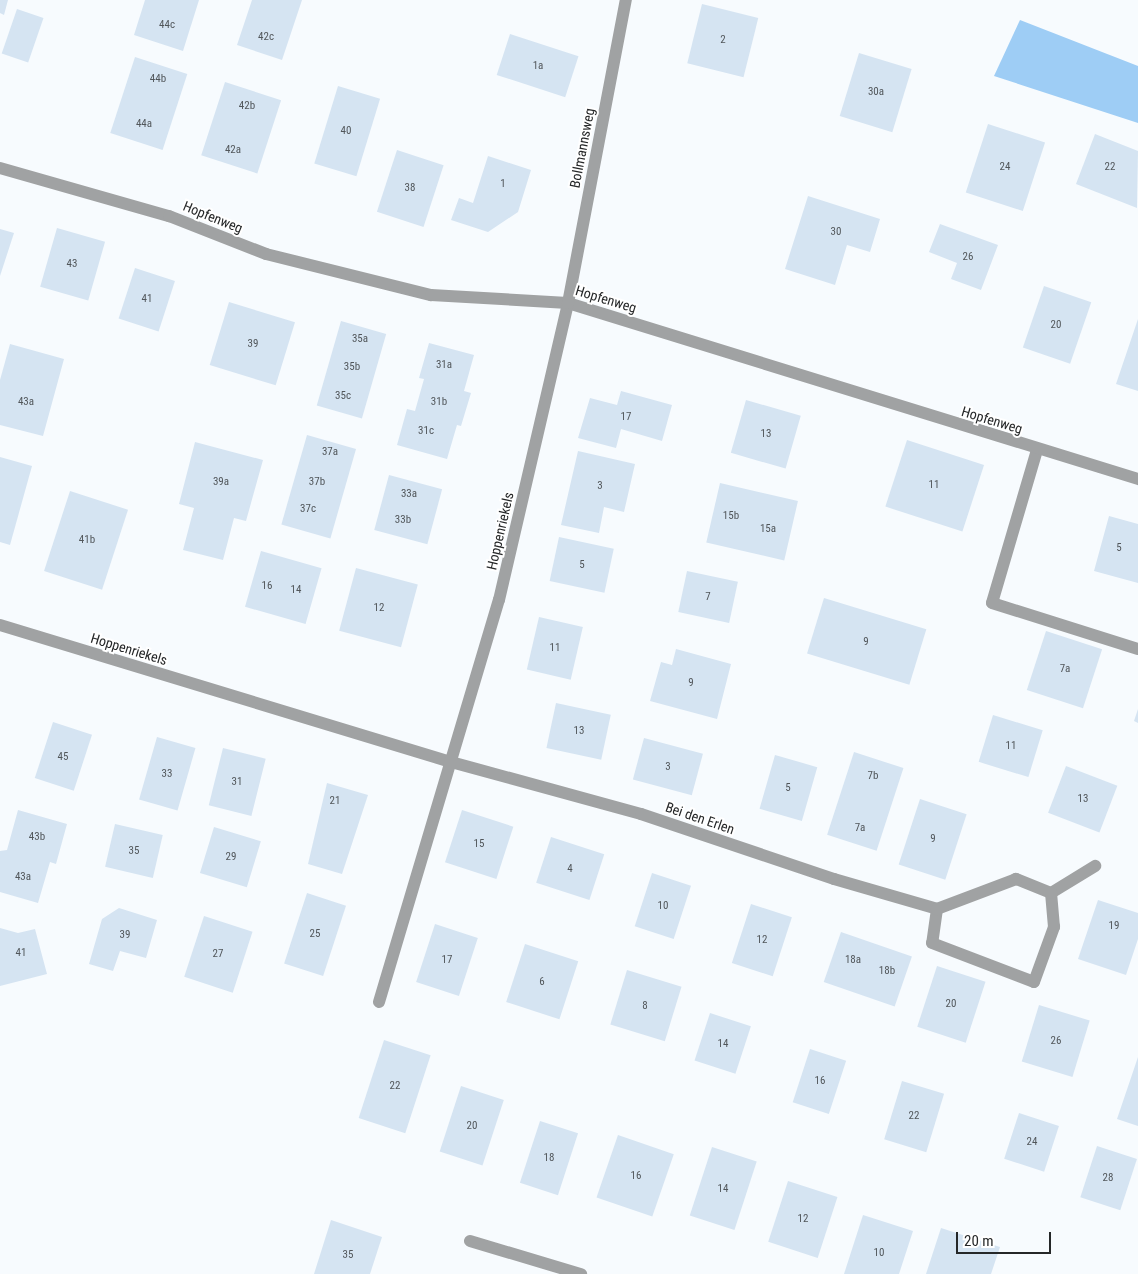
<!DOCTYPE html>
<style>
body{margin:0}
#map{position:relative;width:1138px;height:1274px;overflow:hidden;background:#f7fbfe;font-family:"Roboto Condensed",sans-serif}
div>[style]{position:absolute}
.forest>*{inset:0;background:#9ecdf5}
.building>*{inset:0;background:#d5e4f2;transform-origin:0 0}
.lane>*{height:12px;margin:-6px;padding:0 6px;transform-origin:6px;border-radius:6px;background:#a0a2a3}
.street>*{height:12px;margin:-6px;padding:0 6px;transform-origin:6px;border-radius:6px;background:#a0a2a3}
span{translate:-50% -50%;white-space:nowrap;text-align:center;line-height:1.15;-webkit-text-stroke:4px #fff;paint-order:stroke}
.number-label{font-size:11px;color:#51565a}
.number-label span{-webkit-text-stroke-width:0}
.street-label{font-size:14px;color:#252728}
.scale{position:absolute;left:956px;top:1232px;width:95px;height:22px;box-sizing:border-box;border:2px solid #252728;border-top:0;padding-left:6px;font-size:15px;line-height:18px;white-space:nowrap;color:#252728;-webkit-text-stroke:4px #fff;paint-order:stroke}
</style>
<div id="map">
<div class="forest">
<div style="clip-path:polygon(1020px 20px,1138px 66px,1138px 123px,994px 76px)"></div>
</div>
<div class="building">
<div style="clip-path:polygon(0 0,8px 0,4px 15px,0 13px)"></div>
<div style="clip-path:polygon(145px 0,199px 0,183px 51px,134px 35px)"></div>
<div style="clip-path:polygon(252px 0,302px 0,282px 60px,237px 45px)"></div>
<div style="left:702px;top:4px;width:58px;height:61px;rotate:14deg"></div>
<div style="left:17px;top:9px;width:28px;height:47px;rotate:19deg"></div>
<div style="left:510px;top:34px;width:72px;height:43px;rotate:18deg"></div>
<div style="left:859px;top:53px;width:55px;height:66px;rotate:17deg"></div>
<div style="left:135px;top:57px;width:55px;height:80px;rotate:18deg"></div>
<div style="left:225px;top:82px;width:59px;height:77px;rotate:18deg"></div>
<div style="left:338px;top:86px;width:44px;height:81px;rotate:17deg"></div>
<div style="left:988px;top:124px;width:60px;height:72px;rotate:18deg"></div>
<div style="clip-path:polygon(1095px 134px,1138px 151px,1137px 208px,1076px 184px)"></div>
<div style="left:397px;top:150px;width:49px;height:65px;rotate:18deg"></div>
<div style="clip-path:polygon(488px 156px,531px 170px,518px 212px,488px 232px,451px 220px,459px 198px,473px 203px)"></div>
<div style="clip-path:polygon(808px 196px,880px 219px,870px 252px,847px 245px,835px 285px,785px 269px)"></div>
<div style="clip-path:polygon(940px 224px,998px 245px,981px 290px,951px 279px,957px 263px,929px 252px)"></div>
<div style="left:57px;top:228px;width:50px;height:61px;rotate:16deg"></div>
<div style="clip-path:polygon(0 229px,14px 233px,0 276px)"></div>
<div style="left:135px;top:268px;width:42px;height:53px;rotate:18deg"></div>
<div style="left:1044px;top:286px;width:50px;height:65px;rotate:19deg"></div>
<div style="left:229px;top:302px;width:69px;height:66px;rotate:17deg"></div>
<div style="clip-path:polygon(1138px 319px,1138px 391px,1116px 384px)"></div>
<div style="left:341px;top:321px;width:47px;height:88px;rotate:16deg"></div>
<div style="clip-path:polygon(429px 343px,474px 355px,464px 391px,471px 393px,461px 426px,457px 425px,447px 459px,397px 445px,407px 409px,415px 411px,424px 379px,419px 378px)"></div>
<div style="clip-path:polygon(10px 344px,64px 359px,43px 436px,0 425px,0 380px)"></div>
<div style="clip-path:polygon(621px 391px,672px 405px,662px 441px,621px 429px,616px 448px,578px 438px,590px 398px,617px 405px)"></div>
<div style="left:746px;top:400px;width:57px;height:55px;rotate:16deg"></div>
<div style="left:307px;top:435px;width:51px;height:93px;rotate:16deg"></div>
<div style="left:907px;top:440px;width:81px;height:70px;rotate:18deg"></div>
<div style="clip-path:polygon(195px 442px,263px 460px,246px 521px,234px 518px,223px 560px,183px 550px,194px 508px,179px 504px)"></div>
<div style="clip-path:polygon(578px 451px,635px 464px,624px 512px,604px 507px,599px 533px,561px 525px)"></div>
<div style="clip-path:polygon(0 457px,32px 466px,10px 545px,0 542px)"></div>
<div style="left:389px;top:475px;width:55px;height:57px;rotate:15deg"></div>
<div style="left:720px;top:483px;width:80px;height:61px;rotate:13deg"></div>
<div style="left:70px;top:491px;width:61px;height:84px;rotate:18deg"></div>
<div style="clip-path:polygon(1109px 516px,1138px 524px,1138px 583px,1094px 571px)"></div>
<div style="left:559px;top:537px;width:56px;height:45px;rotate:12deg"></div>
<div style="left:261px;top:551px;width:63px;height:58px;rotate:16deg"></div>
<div style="left:356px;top:568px;width:64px;height:65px;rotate:15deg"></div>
<div style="left:687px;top:571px;width:52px;height:42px;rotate:12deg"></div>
<div style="left:824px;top:598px;width:107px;height:58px;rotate:17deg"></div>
<div style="left:539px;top:617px;width:45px;height:54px;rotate:13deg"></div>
<div style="left:1046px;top:631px;width:59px;height:62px;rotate:18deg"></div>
<div style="clip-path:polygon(676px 649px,731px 664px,717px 719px,650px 701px,661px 662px,672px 665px)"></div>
<div style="left:556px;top:703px;width:56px;height:46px;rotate:12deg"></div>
<div style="clip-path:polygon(1138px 709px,1138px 723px,1134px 721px)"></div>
<div style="left:993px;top:715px;width:52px;height:49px;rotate:17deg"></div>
<div style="left:53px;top:722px;width:41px;height:59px;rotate:18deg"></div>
<div style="left:157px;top:737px;width:40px;height:65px;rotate:16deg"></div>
<div style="left:644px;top:738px;width:61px;height:43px;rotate:15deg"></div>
<div style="left:223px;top:748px;width:44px;height:59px;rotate:14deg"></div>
<div style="left:854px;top:752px;width:52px;height:87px;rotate:18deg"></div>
<div style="left:775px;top:755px;width:44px;height:56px;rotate:16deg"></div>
<div style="left:1066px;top:766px;width:55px;height:50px;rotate:21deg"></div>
<div style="clip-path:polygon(327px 783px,368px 795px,342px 874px,308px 864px)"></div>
<div style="left:920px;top:799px;width:49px;height:69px;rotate:18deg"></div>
<div style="clip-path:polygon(18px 810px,67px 824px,56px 864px,50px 862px,38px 903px,0 892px,0 851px,7px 850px)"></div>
<div style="left:462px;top:810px;width:54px;height:55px;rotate:18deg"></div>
<div style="left:115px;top:824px;width:49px;height:44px;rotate:13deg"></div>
<div style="left:214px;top:827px;width:49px;height:48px;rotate:17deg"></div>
<div style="left:551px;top:837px;width:56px;height:48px;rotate:18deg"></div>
<div style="left:652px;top:873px;width:41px;height:56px;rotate:18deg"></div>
<div style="left:307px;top:893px;width:41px;height:74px;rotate:18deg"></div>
<div style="clip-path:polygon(1098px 900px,1138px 913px,1138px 939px,1126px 975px,1078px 959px)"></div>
<div style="left:751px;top:904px;width:43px;height:62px;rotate:18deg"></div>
<div style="clip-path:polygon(119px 908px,157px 920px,146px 958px,120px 951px,113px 971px,89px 964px,102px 919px)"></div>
<div style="left:204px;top:916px;width:51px;height:64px;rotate:18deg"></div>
<div style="left:435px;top:924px;width:45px;height:61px;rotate:18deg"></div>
<div style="clip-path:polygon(0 928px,18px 933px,35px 929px,47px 974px,0 986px)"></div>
<div style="left:841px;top:932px;width:75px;height:53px;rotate:19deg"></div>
<div style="left:525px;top:944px;width:56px;height:61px;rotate:18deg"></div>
<div style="left:937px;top:966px;width:51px;height:64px;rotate:18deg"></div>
<div style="left:627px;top:970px;width:57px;height:57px;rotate:17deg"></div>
<div style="left:1039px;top:1005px;width:53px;height:59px;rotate:17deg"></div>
<div style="left:710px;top:1013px;width:43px;height:50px;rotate:18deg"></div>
<div style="left:384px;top:1040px;width:49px;height:82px;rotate:18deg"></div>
<div style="left:810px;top:1049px;width:38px;height:56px;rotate:18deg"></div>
<div style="clip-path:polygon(1138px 1057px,1138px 1126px,1117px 1119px)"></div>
<div style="left:902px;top:1081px;width:44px;height:61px;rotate:17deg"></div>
<div style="left:461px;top:1086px;width:45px;height:69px;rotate:18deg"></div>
<div style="left:1019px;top:1113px;width:42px;height:48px;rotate:18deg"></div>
<div style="left:540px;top:1121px;width:40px;height:65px;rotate:18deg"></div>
<div style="left:618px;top:1135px;width:59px;height:66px;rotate:19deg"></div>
<div style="left:1097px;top:1146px;width:42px;height:54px;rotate:18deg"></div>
<div style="left:712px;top:1147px;width:47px;height:72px;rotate:18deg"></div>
<div style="left:788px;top:1181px;width:52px;height:64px;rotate:18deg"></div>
<div style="clip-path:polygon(863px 1215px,913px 1231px,899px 1274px,844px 1274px)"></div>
<div style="clip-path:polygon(331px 1220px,382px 1237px,370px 1274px,314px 1274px)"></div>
<div style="clip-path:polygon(941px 1228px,1000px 1247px,991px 1274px,926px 1274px)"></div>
</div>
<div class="lane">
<div style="left:1037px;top:450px;width:159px;rotate:106.4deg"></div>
<div style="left:992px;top:603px;width:153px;rotate:17.5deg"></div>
<div style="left:1051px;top:893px;width:52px;rotate:-31.5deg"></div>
</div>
<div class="street">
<div style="left:0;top:168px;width:176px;rotate:15.9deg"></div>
<div style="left:169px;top:216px;width:104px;rotate:21.4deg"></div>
<div style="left:266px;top:254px;width:170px;rotate:14deg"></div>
<div style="left:431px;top:295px;width:137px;rotate:3.3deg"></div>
<div style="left:568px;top:303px;width:597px;rotate:17.16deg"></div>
<div style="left:0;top:625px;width:471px;rotate:16.9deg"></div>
<div style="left:451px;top:762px;width:197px;rotate:15.3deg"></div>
<div style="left:641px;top:814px;width:204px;rotate:18.6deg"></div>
<div style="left:834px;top:879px;width:107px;rotate:16.2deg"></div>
<div style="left:937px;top:909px;width:34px;rotate:98deg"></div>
<div style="left:932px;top:943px;width:109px;rotate:20.9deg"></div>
<div style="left:1034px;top:982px;width:59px;rotate:-70deg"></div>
<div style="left:1054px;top:927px;width:34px;rotate:-95deg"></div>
<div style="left:1051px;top:893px;width:38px;rotate:-158deg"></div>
<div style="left:1016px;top:879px;width:85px;rotate:159.2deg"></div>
<div style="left:379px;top:1002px;width:420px;rotate:-73.4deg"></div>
<div style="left:499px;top:600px;width:305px;rotate:-76.9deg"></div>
<div style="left:568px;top:303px;width:309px;rotate:-79.2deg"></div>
<div style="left:470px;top:1241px;width:116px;rotate:16.6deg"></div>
</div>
<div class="number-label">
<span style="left:167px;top:25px">44c</span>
<span style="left:266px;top:37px">42c</span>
<span style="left:723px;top:40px">2</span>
<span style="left:538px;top:66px">1a</span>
<span style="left:158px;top:79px">44b</span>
<span style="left:876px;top:92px">30a</span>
<span style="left:247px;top:106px">42b</span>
<span style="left:144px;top:124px">44a</span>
<span style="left:346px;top:131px">40</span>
<span style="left:233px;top:150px">42a</span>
<span style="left:1005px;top:167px">24</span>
<span style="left:1110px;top:167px">22</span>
<span style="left:503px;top:184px">1</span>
<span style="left:410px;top:188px">38</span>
<span style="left:836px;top:232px">30</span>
<span style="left:968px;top:257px">26</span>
<span style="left:72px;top:264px">43</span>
<span style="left:147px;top:299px">41</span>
<span style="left:1056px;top:325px">20</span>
<span style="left:360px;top:339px">35a</span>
<span style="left:253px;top:344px">39</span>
<span style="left:444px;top:365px">31a</span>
<span style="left:352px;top:367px">35b</span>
<span style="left:343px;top:396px">35c</span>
<span style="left:26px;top:402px">43a</span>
<span style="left:439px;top:402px">31b</span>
<span style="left:626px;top:417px">17</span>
<span style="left:426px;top:431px">31c</span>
<span style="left:766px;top:434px">13</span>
<span style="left:330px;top:452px">37a</span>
<span style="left:221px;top:482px">39a</span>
<span style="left:317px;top:482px">37b</span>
<span style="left:934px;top:485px">11</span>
<span style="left:600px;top:486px">3</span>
<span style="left:409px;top:494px">33a</span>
<span style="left:308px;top:509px">37c</span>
<span style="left:731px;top:516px">15b</span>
<span style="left:403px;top:520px">33b</span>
<span style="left:768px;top:529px">15a</span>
<span style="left:87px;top:540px">41b</span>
<span style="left:1119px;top:548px">5</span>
<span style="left:582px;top:565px">5</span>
<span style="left:267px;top:586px">16</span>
<span style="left:296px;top:590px">14</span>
<span style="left:708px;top:597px">7</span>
<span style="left:379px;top:608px">12</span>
<span style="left:866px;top:642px">9</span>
<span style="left:555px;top:648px">11</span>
<span style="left:1065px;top:669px">7a</span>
<span style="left:691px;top:683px">9</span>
<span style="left:579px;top:731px">13</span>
<span style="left:1011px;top:746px">11</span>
<span style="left:63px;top:757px">45</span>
<span style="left:668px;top:767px">3</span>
<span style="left:167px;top:774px">33</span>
<span style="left:873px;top:776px">7b</span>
<span style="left:237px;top:782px">31</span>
<span style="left:788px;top:788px">5</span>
<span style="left:1083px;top:799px">13</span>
<span style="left:335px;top:801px">21</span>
<span style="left:860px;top:828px">7a</span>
<span style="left:37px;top:837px">43b</span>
<span style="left:933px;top:839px">9</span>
<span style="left:479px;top:844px">15</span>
<span style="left:134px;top:851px">35</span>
<span style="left:231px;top:857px">29</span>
<span style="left:570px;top:869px">4</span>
<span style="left:23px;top:877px">43a</span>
<span style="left:663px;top:906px">10</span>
<span style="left:1114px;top:926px">19</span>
<span style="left:315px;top:934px">25</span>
<span style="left:125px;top:935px">39</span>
<span style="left:762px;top:940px">12</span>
<span style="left:21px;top:953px">41</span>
<span style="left:218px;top:954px">27</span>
<span style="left:447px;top:960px">17</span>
<span style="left:853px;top:960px">18a</span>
<span style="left:887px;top:971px">18b</span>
<span style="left:542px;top:982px">6</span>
<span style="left:951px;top:1004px">20</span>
<span style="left:645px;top:1006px">8</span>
<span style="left:1056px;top:1041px">26</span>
<span style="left:723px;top:1044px">14</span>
<span style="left:820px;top:1081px">16</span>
<span style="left:395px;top:1086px">22</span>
<span style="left:914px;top:1116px">22</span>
<span style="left:472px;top:1126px">20</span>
<span style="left:1032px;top:1142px">24</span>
<span style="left:549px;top:1158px">18</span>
<span style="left:636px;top:1176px">16</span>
<span style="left:1108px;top:1178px">28</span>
<span style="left:723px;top:1189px">14</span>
<span style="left:803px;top:1219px">12</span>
<span style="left:879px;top:1253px">10</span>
<span style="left:348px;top:1255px">35</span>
</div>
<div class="street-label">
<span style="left:582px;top:148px;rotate:-79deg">Bollmannsweg</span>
<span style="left:213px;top:217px;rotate:22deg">Hopfenweg</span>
<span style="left:606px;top:299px;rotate:17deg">Hopfenweg</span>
<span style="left:992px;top:420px;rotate:17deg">Hopfenweg</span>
<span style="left:500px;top:531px;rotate:-77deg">Hoppenriekels</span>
<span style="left:129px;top:649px;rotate:17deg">Hoppenriekels</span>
<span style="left:700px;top:818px;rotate:19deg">Bei den Erlen</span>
</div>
<div class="scale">20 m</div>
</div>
